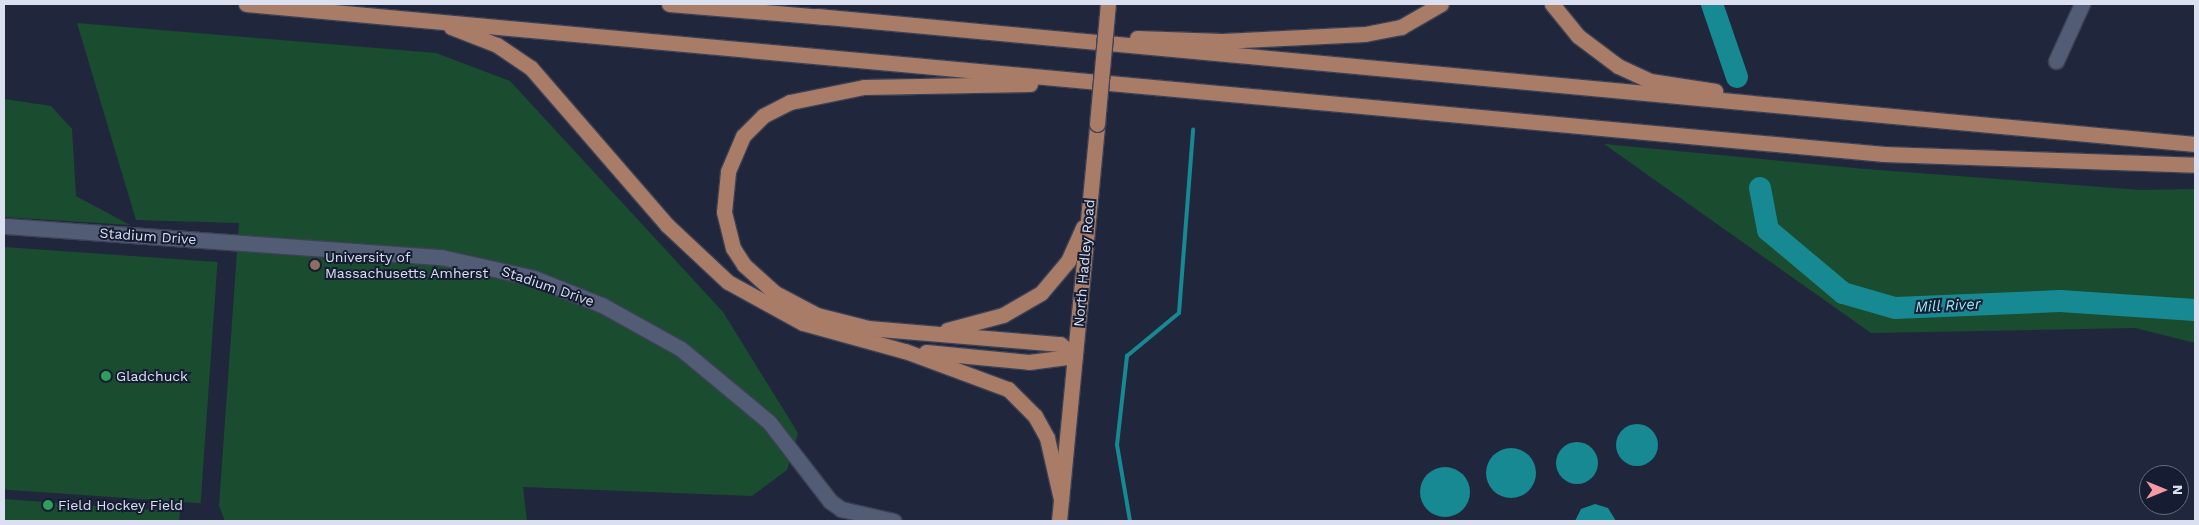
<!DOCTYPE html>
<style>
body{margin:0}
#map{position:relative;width:2199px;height:525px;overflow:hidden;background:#20273d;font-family:"Work Sans",sans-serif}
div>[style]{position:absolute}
.green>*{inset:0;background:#1a4c2f;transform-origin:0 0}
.water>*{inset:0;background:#178993}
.round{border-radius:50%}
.stream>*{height:4px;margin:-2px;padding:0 2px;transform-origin:2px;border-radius:2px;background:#178993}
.river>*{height:22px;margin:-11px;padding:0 11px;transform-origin:11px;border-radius:11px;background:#178993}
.roads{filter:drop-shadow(1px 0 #3c4155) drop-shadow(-1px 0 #3c4155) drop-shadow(0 1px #3c4155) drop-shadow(0 -1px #3c4155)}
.minor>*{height:15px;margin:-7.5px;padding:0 7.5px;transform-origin:7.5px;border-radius:7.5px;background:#535c75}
.major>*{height:15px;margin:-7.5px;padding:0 7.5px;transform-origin:7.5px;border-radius:7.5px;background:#a87c67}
.bridges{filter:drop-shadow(1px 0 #3c4155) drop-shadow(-1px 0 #3c4155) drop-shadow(0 1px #3c4155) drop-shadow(0 -1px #3c4155)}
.major-bridge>*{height:15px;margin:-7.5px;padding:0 7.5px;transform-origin:7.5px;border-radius:7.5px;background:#a87c67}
.dots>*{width:14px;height:14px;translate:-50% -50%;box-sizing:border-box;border:2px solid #161d33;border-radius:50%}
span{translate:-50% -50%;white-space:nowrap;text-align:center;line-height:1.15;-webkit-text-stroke:4px #161d33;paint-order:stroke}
.street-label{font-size:14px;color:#dae0ef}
.poi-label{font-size:14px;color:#dae0ef}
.left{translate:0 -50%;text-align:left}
.water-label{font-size:15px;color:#92edf7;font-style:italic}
.frame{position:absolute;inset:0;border:5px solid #dae0ef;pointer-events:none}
.north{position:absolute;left:2139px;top:465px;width:50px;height:50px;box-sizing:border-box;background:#161d33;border:1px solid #646b7e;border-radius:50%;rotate:90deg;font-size:14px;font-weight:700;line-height:20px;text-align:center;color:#dae0ef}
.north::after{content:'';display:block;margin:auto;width:18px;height:22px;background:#f49aa2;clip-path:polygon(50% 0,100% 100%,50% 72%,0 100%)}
</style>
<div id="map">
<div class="green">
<div style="clip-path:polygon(77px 23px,436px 53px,510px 81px,723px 312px,798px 433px,787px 470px,752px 496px,523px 487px,527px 521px,225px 521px,219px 506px,239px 223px,136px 220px)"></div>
<div style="clip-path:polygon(4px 99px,51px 106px,72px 129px,76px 196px,130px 225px,4px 217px)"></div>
<div style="clip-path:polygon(1604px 144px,1865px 169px,2141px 190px,2195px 189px,2195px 343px,2135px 328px,1871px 333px)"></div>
<div style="left:4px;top:247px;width:214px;height:242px;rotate:4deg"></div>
<div style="clip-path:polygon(4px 499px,180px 512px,179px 521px,4px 521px)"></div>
</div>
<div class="water">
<div class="round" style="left:1616px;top:424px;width:42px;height:42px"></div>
<div class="round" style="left:1556px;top:442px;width:42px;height:42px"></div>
<div class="round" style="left:1486px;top:448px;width:50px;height:50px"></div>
<div class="round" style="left:1420px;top:467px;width:50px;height:50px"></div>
<div style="clip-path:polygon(1595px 504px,1608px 508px,1616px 521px,1575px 521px,1581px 509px)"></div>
</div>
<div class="stream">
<div style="left:1130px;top:521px;width:77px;rotate:-99.7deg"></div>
<div style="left:1117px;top:445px;width:90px;rotate:-83.6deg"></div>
<div style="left:1127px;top:356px;width:67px;rotate:-39.6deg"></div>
<div style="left:1179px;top:313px;width:184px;rotate:-85.6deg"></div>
</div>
<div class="river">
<div style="left:1712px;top:4px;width:77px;rotate:71.1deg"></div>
<div style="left:1760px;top:188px;width:43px;rotate:79.2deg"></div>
<div style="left:1768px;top:230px;width:98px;rotate:40deg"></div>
<div style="left:1843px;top:293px;width:54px;rotate:16.1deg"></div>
<div style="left:1895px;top:308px;width:165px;rotate:-2.4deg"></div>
<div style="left:2060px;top:301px;width:135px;rotate:3.8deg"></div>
</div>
<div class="roads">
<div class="minor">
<div style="left:2056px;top:61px;width:63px;rotate:-65.5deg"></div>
<div style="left:4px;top:226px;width:438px;rotate:4.1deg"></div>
<div style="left:441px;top:257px;width:95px;rotate:12.7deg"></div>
<div style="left:534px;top:278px;width:73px;rotate:21.7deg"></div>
<div style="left:602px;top:305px;width:90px;rotate:29.1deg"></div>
<div style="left:681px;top:349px;width:114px;rotate:39.7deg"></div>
<div style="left:769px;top:422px;width:100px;rotate:52.3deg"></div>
<div style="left:830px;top:501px;width:14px;rotate:36deg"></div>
<div style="left:841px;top:509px;width:54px;rotate:12.8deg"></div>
</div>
<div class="major">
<div style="left:246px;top:4px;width:1645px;rotate:5.23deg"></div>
<div style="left:1884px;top:154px;width:311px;rotate:2deg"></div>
<div style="left:669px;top:4px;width:157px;rotate:4.8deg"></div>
<div style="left:1552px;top:4px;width:41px;rotate:50.9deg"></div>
<div style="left:1578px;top:36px;width:50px;rotate:36.9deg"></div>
<div style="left:1618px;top:66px;width:35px;rotate:25deg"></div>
<div style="left:1650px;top:81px;width:66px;rotate:8.7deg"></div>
<div style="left:817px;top:16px;width:1384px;rotate:5.31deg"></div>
<div style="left:451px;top:27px;width:49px;rotate:21.4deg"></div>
<div style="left:497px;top:45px;width:41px;rotate:34.1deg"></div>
<div style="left:531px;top:68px;width:208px;rotate:49.1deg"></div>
<div style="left:667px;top:225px;width:83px;rotate:43.1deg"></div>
<div style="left:728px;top:282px;width:85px;rotate:28.7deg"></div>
<div style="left:803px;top:323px;width:106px;rotate:15.4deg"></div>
<div style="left:905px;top:351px;width:110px;rotate:20.3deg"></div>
<div style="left:1008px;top:389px;width:38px;rotate:45deg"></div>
<div style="left:1035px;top:416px;width:25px;rotate:61deg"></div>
<div style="left:1047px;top:438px;width:63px;rotate:77.1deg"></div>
<div style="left:1137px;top:38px;width:85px;rotate:2deg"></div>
<div style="left:1222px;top:41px;width:143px;rotate:-2.8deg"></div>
<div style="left:1365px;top:34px;width:37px;rotate:-11deg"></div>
<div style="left:1401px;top:27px;width:46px;rotate:-29.9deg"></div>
<div style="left:1030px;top:84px;width:166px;rotate:179deg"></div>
<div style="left:864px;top:87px;width:76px;rotate:168.5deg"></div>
<div style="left:790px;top:102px;width:30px;rotate:153deg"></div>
<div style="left:763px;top:116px;width:28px;rotate:135deg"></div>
<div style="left:743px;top:136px;width:39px;rotate:113deg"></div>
<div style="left:728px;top:172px;width:40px;rotate:95.7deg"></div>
<div style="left:724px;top:212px;width:37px;rotate:76deg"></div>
<div style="left:733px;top:248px;width:20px;rotate:57deg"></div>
<div style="left:744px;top:265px;width:42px;rotate:42.1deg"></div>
<div style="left:775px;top:293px;width:47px;rotate:27.6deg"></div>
<div style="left:817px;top:315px;width:53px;rotate:14.3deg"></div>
<div style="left:868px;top:328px;width:193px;rotate:4.8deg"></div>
<div style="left:1060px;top:344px;width:19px;rotate:39deg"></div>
<div style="left:947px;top:330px;width:58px;rotate:-15deg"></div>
<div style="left:1003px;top:315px;width:44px;rotate:-30.1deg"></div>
<div style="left:1041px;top:293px;width:42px;rotate:-49.8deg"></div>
<div style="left:1068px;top:261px;width:37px;rotate:-66deg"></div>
<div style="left:926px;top:352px;width:103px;rotate:5.5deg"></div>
<div style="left:1029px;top:362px;width:46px;rotate:-7.4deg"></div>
<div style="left:1059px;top:521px;width:399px;rotate:-84.5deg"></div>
</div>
</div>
<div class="bridges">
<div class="major-bridge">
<div style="left:1097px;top:124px;width:121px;rotate:-84.8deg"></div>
</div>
</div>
<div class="dots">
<div style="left:315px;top:265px;background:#8d6e63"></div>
<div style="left:106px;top:376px;background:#2e9e5b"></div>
<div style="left:48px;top:505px;background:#2e9e5b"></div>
</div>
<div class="street-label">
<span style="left:148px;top:236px;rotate:4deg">Stadium Drive</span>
<span style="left:1084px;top:263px;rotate:-85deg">North Hadley Road</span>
<span style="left:548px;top:286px;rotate:19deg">Stadium Drive</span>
</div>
<div class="poi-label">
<span class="left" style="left:325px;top:265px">University of<br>Massachusetts Amherst</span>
<span class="left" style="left:116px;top:376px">Gladchuck</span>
<span class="left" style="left:58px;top:505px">Field Hockey Field</span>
</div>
<div class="water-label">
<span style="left:1948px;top:306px;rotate:-3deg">Mill River</span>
</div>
<div class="frame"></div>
<div class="north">N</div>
</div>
